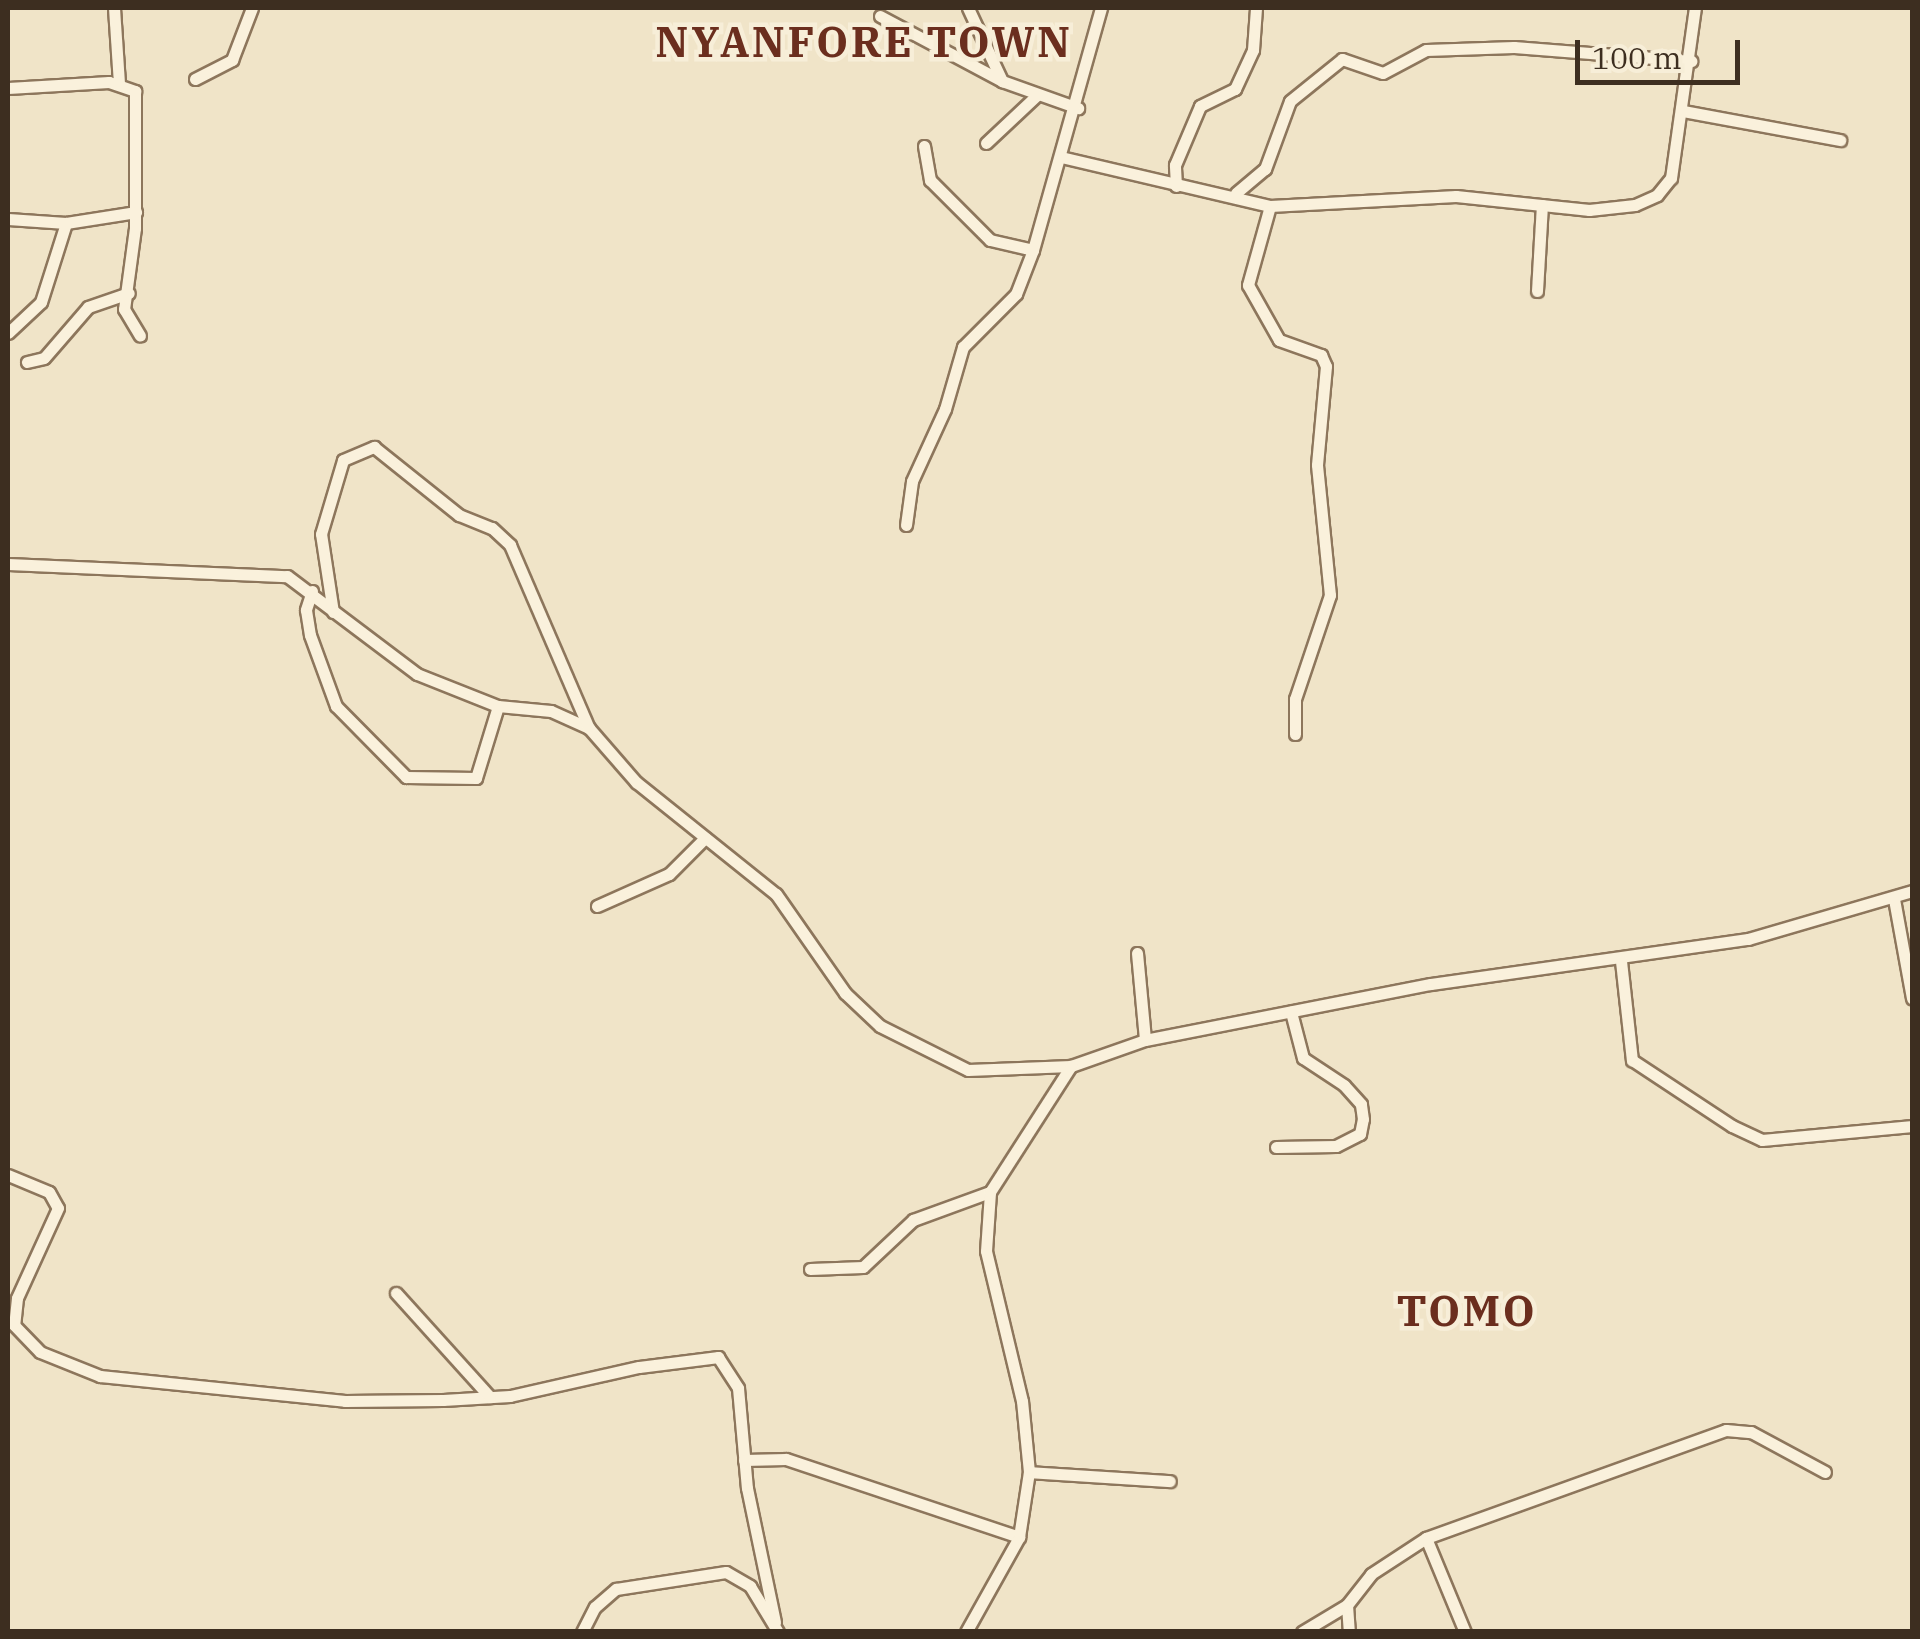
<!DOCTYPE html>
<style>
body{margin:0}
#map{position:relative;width:1920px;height:1639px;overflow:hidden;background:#f0e4c8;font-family:"IBM Plex Serif",serif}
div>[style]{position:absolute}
.roads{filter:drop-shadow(2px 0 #8d765c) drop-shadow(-2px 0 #8d765c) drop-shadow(0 2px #8d765c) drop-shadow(0 -2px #8d765c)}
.minor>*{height:11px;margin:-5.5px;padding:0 5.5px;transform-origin:5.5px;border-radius:5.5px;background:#faf1dc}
span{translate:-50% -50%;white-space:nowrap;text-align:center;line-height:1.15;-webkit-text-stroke:9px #f7eed8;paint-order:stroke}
.district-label{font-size:42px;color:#6b2e1e;font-weight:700;letter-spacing:2.5px}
.frame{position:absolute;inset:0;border:10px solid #3d2e20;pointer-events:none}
.scale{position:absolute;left:1575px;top:40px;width:165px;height:45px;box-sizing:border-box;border:5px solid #3d2e20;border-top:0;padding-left:12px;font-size:30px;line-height:35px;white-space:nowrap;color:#3d2e20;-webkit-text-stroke:8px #f7eed8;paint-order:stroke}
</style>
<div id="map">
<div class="roads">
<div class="minor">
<div style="left:114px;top:8px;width:75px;rotate:86.2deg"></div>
<div style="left:968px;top:8px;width:81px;rotate:65deg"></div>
<div style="left:880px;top:16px;width:138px;rotate:28deg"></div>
<div style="left:1002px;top:81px;width:81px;rotate:19.6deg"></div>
<div style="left:195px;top:79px;width:42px;rotate:-27.2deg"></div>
<div style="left:232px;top:60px;width:56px;rotate:-69deg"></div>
<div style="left:8px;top:88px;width:101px;rotate:-3.4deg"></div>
<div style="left:109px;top:82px;width:28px;rotate:19deg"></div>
<div style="left:135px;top:91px;width:137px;rotate:90deg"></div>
<div style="left:135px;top:228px;width:82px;rotate:97.7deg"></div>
<div style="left:124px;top:309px;width:31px;rotate:59deg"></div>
<div style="left:1683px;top:111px;width:160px;rotate:10.5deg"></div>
<div style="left:986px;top:143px;width:69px;rotate:-43.2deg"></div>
<div style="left:924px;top:146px;width:35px;rotate:80deg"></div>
<div style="left:930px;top:180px;width:85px;rotate:45deg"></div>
<div style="left:990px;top:240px;width:44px;rotate:13.1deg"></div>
<div style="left:1061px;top:157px;width:215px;rotate:13.2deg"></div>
<div style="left:1270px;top:206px;width:186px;rotate:-3.1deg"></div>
<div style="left:1456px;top:196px;width:134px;rotate:6deg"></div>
<div style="left:1589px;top:210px;width:46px;rotate:-6.2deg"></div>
<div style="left:1635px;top:205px;width:24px;rotate:-24deg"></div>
<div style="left:1657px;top:195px;width:22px;rotate:-51deg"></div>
<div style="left:1671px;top:178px;width:172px;rotate:-82deg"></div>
<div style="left:1176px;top:186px;width:21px;rotate:-93deg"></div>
<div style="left:1175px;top:165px;width:64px;rotate:-67deg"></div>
<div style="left:1200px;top:106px;width:39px;rotate:-26deg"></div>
<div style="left:1235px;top:89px;width:43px;rotate:-65.2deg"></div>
<div style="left:1253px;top:50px;width:42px;rotate:-85.9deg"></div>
<div style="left:1236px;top:193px;width:38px;rotate:-40deg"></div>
<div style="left:1265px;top:169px;width:72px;rotate:-69.8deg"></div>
<div style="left:1290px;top:101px;width:67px;rotate:-38.9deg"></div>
<div style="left:1342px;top:59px;width:43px;rotate:18.9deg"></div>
<div style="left:1383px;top:73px;width:49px;rotate:-28.1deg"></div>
<div style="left:1426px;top:50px;width:88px;rotate:-2deg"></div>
<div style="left:1514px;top:47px;width:178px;rotate:4.5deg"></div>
<div style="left:1270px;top:206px;width:82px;rotate:105.6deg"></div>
<div style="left:1248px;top:285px;width:63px;rotate:60.6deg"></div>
<div style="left:1279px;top:340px;width:45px;rotate:19.7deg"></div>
<div style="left:1321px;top:355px;width:12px;rotate:66deg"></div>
<div style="left:1326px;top:366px;width:99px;rotate:95.2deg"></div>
<div style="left:1317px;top:465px;width:131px;rotate:84.3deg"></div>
<div style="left:1330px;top:595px;width:110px;rotate:108.6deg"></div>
<div style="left:1295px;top:699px;width:35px;rotate:90deg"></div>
<div style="left:8px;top:219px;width:58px;rotate:3.9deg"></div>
<div style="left:66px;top:223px;width:71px;rotate:-8.9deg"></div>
<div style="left:1537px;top:291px;width:86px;rotate:-86.7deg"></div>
<div style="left:8px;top:333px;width:45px;rotate:-43.2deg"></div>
<div style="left:41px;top:302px;width:83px;rotate:-72.4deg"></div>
<div style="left:27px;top:362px;width:17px;rotate:-13deg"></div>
<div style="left:44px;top:358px;width:67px;rotate:-49.2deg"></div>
<div style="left:88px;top:307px;width:43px;rotate:-18.9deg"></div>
<div style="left:906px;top:525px;width:44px;rotate:-82.2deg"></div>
<div style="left:912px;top:481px;width:79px;rotate:-65.4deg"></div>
<div style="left:945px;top:409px;width:65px;rotate:-73.8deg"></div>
<div style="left:963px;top:347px;width:75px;rotate:-45deg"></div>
<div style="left:1016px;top:294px;width:47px;rotate:-68.9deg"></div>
<div style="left:1033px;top:250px;width:251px;rotate:-74.3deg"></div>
<div style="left:8px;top:564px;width:279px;rotate:2.5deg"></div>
<div style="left:287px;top:576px;width:163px;rotate:37deg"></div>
<div style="left:417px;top:674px;width:87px;rotate:21.6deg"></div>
<div style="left:498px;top:706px;width:53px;rotate:5.4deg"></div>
<div style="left:551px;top:711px;width:42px;rotate:24.1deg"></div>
<div style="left:589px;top:728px;width:72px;rotate:49deg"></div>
<div style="left:636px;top:782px;width:179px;rotate:38.7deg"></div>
<div style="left:776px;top:894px;width:121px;rotate:55.1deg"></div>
<div style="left:845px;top:993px;width:48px;rotate:43.3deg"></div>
<div style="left:880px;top:1026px;width:98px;rotate:26.6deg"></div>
<div style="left:968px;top:1070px;width:103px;rotate:-2.2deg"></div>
<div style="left:1071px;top:1066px;width:78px;rotate:-19.4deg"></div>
<div style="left:1145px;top:1040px;width:291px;rotate:-11.1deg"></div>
<div style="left:1431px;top:984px;width:320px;rotate:-8.1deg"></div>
<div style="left:1748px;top:939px;width:171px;rotate:-16.3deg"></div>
<div style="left:312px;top:591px;width:20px;rotate:108deg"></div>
<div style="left:306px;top:610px;width:25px;rotate:81deg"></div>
<div style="left:310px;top:635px;width:76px;rotate:69.9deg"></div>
<div style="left:336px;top:706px;width:100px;rotate:45.4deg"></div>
<div style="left:406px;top:777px;width:70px;rotate:0.8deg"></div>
<div style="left:476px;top:778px;width:75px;rotate:-73deg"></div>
<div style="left:333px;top:612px;width:79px;rotate:-98.7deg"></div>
<div style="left:321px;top:534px;width:77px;rotate:-73.4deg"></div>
<div style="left:343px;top:460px;width:34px;rotate:-23deg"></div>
<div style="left:374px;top:447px;width:109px;rotate:38.7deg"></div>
<div style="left:459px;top:515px;width:35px;rotate:22deg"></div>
<div style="left:492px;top:528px;width:25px;rotate:43deg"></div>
<div style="left:510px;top:545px;width:199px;rotate:66.7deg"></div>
<div style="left:1894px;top:899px;width:101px;rotate:79.7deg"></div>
<div style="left:597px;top:906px;width:79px;rotate:-24deg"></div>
<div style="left:669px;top:874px;width:51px;rotate:-45deg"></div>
<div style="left:1137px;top:953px;width:87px;rotate:84.7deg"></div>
<div style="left:1621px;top:961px;width:100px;rotate:83.7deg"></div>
<div style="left:1632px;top:1060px;width:120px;rotate:33.4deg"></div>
<div style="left:1732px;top:1126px;width:33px;rotate:25deg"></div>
<div style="left:1762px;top:1140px;width:151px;rotate:-5.3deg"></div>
<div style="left:1276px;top:1147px;width:60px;rotate:-1deg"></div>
<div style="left:1336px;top:1146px;width:27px;rotate:-27deg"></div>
<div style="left:1360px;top:1134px;width:15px;rotate:-79deg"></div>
<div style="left:1363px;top:1119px;width:15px;rotate:-98deg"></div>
<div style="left:1361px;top:1104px;width:25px;rotate:-132deg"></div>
<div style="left:1344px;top:1085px;width:49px;rotate:-146.6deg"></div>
<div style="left:1303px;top:1058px;width:48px;rotate:-104.6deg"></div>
<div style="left:8px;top:1175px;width:44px;rotate:22.5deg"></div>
<div style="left:49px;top:1192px;width:18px;rotate:61deg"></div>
<div style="left:58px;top:1208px;width:99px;rotate:114.5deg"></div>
<div style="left:17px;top:1298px;width:27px;rotate:96deg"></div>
<div style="left:14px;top:1325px;width:37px;rotate:46deg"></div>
<div style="left:40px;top:1352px;width:65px;rotate:21.8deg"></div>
<div style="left:100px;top:1376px;width:246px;rotate:5.8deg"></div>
<div style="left:345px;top:1401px;width:98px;rotate:-0.6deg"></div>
<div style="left:443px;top:1400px;width:67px;rotate:-3.4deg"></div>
<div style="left:510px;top:1396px;width:132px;rotate:-12.7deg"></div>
<div style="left:639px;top:1367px;width:80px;rotate:-7.2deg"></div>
<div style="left:718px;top:1357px;width:37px;rotate:57deg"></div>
<div style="left:738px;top:1388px;width:100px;rotate:84.9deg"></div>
<div style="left:747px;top:1488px;width:137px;rotate:78.2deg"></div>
<div style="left:810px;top:1269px;width:53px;rotate:-2.2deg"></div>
<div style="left:863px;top:1267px;width:69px;rotate:-43.2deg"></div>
<div style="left:913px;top:1220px;width:82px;rotate:-20deg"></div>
<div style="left:396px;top:1293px;width:140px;rotate:47.9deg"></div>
<div style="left:744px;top:1460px;width:42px;rotate:-1.4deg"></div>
<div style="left:786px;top:1459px;width:246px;rotate:18.5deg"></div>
<div style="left:1029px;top:1472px;width:141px;rotate:3.7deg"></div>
<div style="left:1426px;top:1538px;width:102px;rotate:67.5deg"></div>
<div style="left:1347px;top:1605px;width:27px;rotate:86deg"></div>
<div style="left:582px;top:1632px;width:28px;rotate:-63deg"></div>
<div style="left:595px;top:1607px;width:28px;rotate:-41deg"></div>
<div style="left:616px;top:1589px;width:111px;rotate:-8.8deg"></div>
<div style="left:726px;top:1572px;width:28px;rotate:30deg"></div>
<div style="left:750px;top:1586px;width:54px;rotate:58.7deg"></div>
<div style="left:966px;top:1632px;width:109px;rotate:-60.8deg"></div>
<div style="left:1019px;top:1537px;width:66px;rotate:-81.3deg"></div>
<div style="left:1029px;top:1472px;width:71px;rotate:-95.6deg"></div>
<div style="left:1022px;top:1401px;width:154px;rotate:-103.5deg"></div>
<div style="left:986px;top:1251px;width:59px;rotate:-86.1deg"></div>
<div style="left:990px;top:1192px;width:150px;rotate:-57.3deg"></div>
<div style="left:1302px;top:1632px;width:52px;rotate:-31deg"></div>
<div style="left:1347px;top:1605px;width:39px;rotate:-52deg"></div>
<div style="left:1371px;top:1574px;width:66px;rotate:-33.2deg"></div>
<div style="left:1426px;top:1538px;width:319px;rotate:-19.8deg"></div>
<div style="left:1726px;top:1430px;width:25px;rotate:5deg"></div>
<div style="left:1751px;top:1432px;width:84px;rotate:28.4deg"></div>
</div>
</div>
<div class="district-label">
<span style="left:864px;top:42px">NYANFORE TOWN</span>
<span style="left:1467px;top:1311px">TOMO</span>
</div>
<div class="frame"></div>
<div class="scale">100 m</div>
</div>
